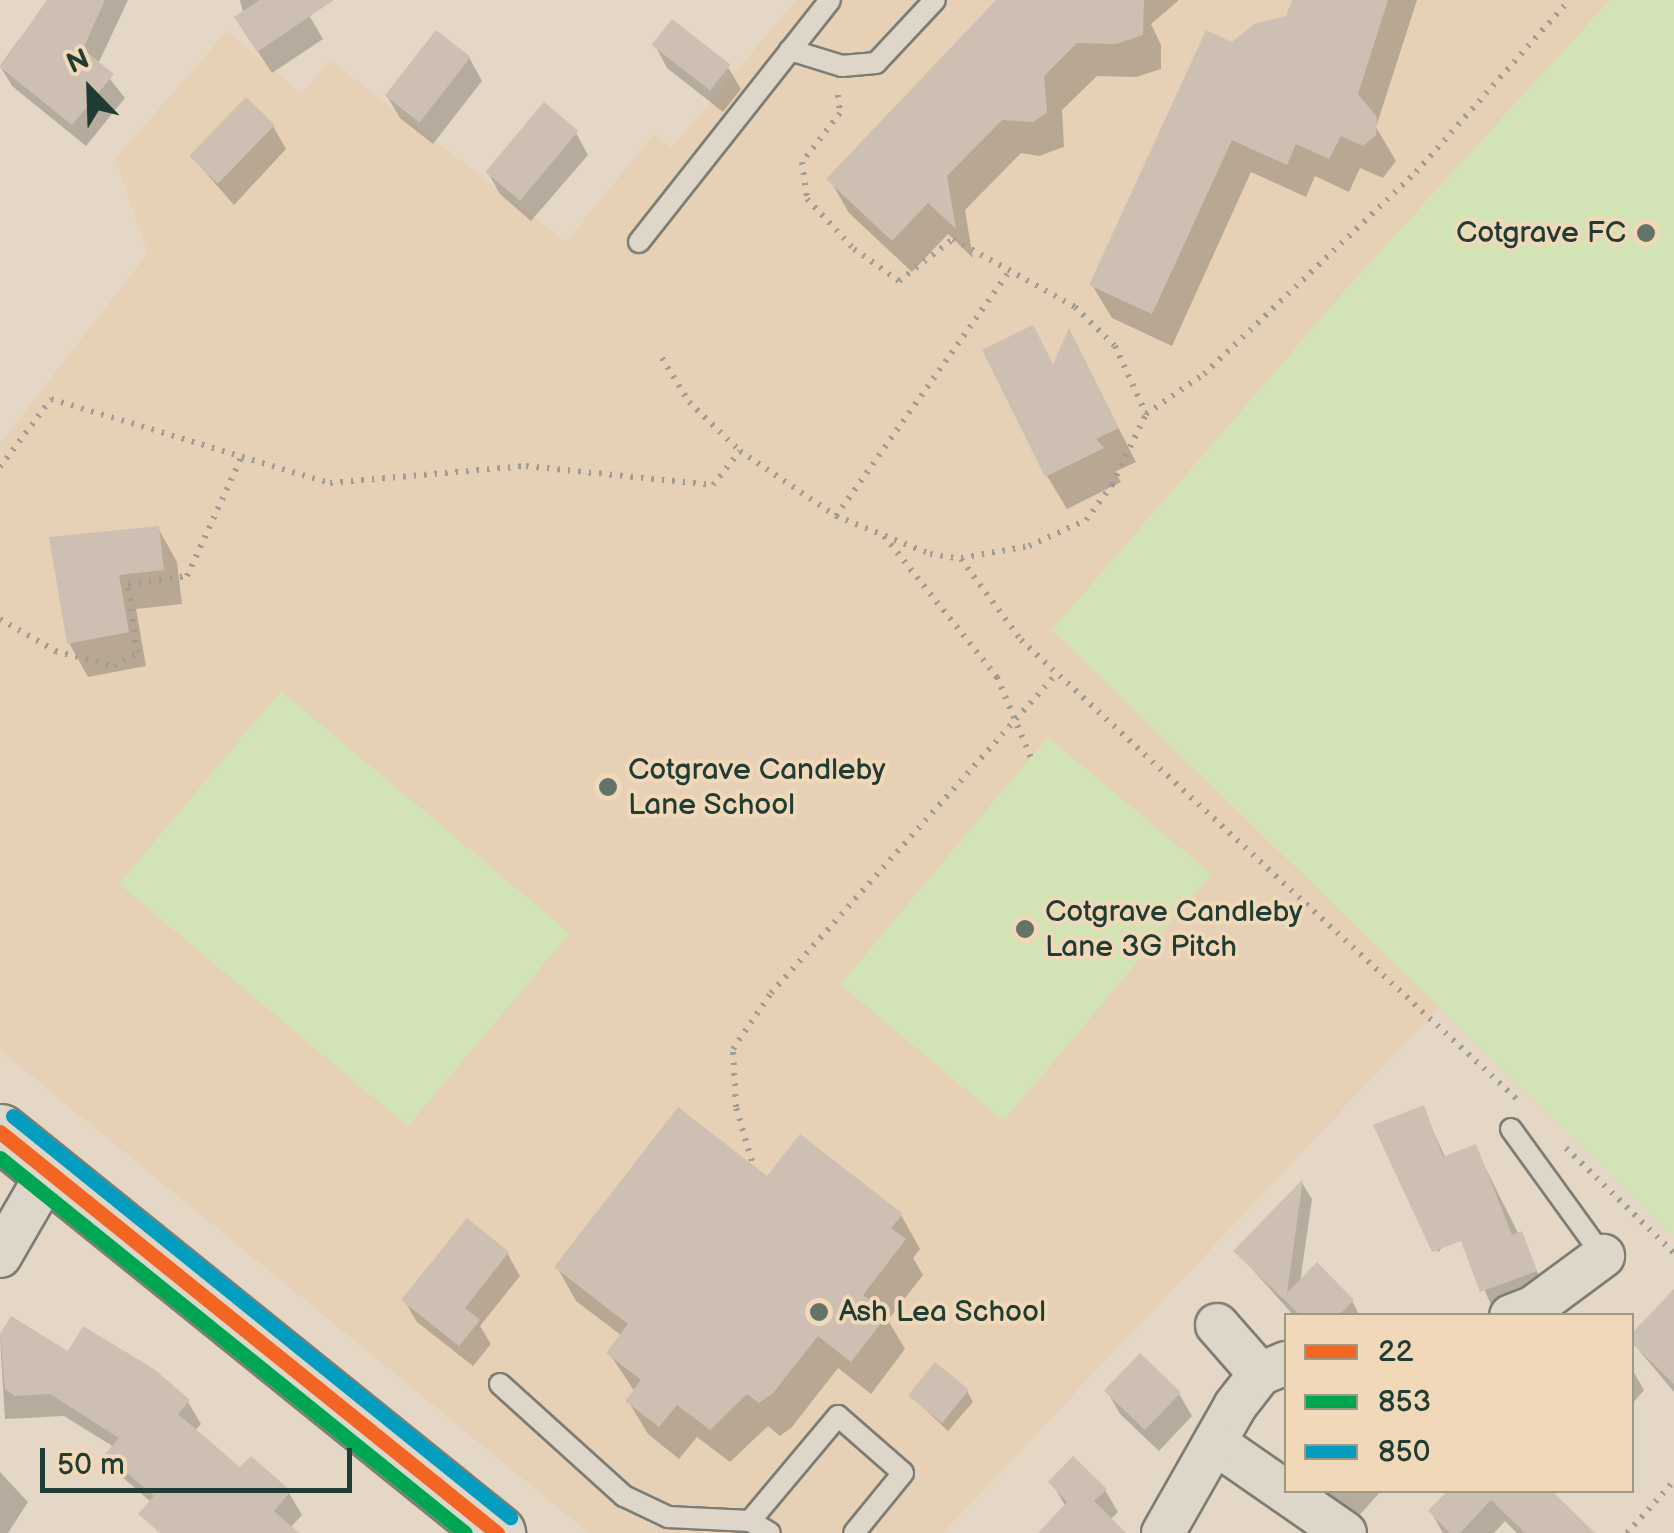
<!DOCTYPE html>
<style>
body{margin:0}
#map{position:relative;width:1674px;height:1533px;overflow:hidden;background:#e4d7c5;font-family:"Balsamiq Sans",sans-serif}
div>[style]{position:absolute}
.built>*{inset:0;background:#e6d1b7}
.green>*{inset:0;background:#d2e3b6;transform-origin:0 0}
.shadow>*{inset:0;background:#0003}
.building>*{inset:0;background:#cdc0b2;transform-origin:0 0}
.path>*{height:6px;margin-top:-3px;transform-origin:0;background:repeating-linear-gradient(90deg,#a19d94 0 2.5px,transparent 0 10.5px)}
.roads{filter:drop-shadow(2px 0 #7d7d73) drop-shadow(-2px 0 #7d7d73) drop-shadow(0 2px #7d7d73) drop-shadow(0 -2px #7d7d73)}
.lane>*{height:20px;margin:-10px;padding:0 10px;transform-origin:10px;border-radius:10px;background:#dfd6ca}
.street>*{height:42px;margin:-21px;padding:0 21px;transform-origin:21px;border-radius:21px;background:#dfd6ca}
.secondary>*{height:55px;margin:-27.5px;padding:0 27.5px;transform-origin:27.5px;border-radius:27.5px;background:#dfd6ca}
.bus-1>*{height:15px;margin:-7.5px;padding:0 7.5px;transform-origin:7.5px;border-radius:7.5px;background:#f26522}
.bus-2>*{height:15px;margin:-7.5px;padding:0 7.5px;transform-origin:7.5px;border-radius:7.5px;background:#00a651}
.bus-3>*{height:15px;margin:-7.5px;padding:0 7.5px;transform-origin:7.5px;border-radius:7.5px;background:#039ebf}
.dots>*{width:28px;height:28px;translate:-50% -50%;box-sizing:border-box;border:5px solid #f1d8b8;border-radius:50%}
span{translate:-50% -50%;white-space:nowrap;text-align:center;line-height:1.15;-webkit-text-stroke:8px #f1d8b8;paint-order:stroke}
.poi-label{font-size:30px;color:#1f3d34}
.right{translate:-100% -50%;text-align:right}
.left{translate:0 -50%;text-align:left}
.legend{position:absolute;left:1284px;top:1313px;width:350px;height:180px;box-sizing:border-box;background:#f1d8b8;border:2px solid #9d9a83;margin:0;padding:12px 18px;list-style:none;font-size:30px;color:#1f3d34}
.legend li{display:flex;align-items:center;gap:20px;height:50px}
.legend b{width:50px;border:2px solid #9d9a83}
.north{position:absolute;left:40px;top:40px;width:100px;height:100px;-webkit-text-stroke:8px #f1d8b8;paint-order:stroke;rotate:337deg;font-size:28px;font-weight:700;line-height:40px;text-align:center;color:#1f3d34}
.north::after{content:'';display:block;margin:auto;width:35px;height:45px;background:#1f3d34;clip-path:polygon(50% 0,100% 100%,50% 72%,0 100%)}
.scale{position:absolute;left:40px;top:1448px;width:312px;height:45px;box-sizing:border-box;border:5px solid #1f3d34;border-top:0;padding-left:12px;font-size:30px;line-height:35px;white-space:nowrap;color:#1f3d34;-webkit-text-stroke:8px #f1d8b8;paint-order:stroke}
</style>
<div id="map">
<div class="built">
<div style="clip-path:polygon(796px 0,1610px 0,1357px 277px,1052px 630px,1441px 1005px,943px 1533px,589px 1533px,0 1050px,0 444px,148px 253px,115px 159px,227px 31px,301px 94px,330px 60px,566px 242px,654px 134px,672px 148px)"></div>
</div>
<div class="green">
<div style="clip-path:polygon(1610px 0,1674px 0,1674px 1236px,1052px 630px,1357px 277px)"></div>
<div style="left:281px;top:691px;width:377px;height:252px;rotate:40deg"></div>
<div style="left:1048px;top:737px;width:213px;height:323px;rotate:40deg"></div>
</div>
<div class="shadow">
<div style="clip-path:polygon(54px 0,128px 0,98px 64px,125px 98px,86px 146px,12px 86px,0 66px,19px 39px,31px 50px)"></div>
<div style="clip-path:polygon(240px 0,300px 0,323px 39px,272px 73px,250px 40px)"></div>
<div style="clip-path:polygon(999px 0,1179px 0,1151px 24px,1161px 45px,1161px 69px,1136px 77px,1097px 76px,1062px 110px,1064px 147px,1039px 156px,1021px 153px,965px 210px,973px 258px,948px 234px,912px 272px,849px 213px,830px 180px)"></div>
<div style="clip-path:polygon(1294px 0,1417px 0,1376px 127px,1396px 161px,1383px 178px,1360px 168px,1349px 192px,1315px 176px,1306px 197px,1251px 172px,1172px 346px,1112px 318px,1092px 285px,1233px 45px,1288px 18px)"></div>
<div style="clip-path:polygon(436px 33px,470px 59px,482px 81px,433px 144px,400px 118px,387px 96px)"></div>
<div style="clip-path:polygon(655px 45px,728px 67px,741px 89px,723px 112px,667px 68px)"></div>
<div style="clip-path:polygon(273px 126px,286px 149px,234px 205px,193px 158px)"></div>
<div style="clip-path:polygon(576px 133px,588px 155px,531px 221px,500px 194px,487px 171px)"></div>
<div style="clip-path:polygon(1070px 334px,1136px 462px,1115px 472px,1121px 482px,1067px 509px,1047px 476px,1054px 368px)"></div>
<div style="clip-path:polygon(158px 528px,177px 562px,182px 604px,136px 609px,146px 666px,88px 677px,69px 643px,52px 539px)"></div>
<div style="clip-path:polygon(1423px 1109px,1446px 1159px,1475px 1147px,1548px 1293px,1495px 1314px,1463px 1241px,1467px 1224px,1438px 1252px,1426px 1231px)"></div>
<div style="clip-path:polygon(768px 1179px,901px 1215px,920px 1249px,913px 1258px,923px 1275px,888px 1320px,905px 1349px,871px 1394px,838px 1368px,792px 1427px,780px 1436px,768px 1426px,730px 1462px,697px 1437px,679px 1459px,648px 1434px,628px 1401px,635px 1392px,609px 1353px,622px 1336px,576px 1301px,557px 1267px)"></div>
<div style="clip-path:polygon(1302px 1183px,1312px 1199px,1300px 1283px,1352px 1301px,1360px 1316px,1294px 1316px,1236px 1251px)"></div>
<div style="clip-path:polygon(507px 1253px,520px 1276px,480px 1326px,491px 1344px,473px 1366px,417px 1322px,404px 1300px)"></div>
<div style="clip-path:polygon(1674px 1293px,1674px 1392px,1632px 1342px)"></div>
<div style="clip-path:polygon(12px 1319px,68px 1354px,188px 1402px,201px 1424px,195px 1431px,240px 1470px,289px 1493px,302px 1515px,290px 1528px,296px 1533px,161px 1533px,151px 1502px,121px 1476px,108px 1454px,114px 1447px,64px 1416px,5px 1419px,0 1338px)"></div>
<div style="clip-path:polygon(1632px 1369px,1644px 1390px,1632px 1404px)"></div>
<div style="clip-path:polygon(967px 1391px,973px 1402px,948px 1431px,911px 1396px)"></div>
<div style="clip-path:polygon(1107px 1391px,1179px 1394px,1192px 1416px,1159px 1451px,1120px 1414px)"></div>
<div style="clip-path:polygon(0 1472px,28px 1502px,8px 1533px,0 1533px)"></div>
<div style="clip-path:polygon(1051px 1482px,1105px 1490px,1118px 1512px,1110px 1520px,1117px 1533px,1040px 1533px,1066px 1507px)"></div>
<div style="clip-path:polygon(1316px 1490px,1382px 1490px,1356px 1519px)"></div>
<div style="clip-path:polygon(1451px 1490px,1547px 1490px,1591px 1533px,1517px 1533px,1505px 1521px,1494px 1533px,1443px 1533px,1431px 1512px)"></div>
</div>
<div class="building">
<div style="clip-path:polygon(47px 0,105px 0,83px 49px,114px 74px,72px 125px,0 67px)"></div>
<div style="clip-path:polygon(260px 0,334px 0,257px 52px,234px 17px)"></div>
<div style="clip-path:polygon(996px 0,1144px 0,1143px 35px,1116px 44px,1077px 43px,1044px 76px,1047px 113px,1033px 122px,1002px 120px,947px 176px,956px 229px,928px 203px,892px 241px,826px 179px)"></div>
<div style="clip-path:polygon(1292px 0,1388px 0,1358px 94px,1377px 117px,1376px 135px,1363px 146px,1341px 136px,1329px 159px,1296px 144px,1287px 165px,1232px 140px,1152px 314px,1089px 285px,1206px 30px,1232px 42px,1254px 24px,1286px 16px)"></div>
<div style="left:672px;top:19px;width:74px;height:33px;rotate:38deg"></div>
<div style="left:436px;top:30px;width:44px;height:83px;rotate:38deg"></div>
<div style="left:246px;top:97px;width:40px;height:82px;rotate:44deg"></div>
<div style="left:544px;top:102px;width:45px;height:91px;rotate:40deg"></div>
<div style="clip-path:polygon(1033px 325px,1053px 364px,1069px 328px,1119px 428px,1096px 439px,1104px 448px,1045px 477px,982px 350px)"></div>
<div style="clip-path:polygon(159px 526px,164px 570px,119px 575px,129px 632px,67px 644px,49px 537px)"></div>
<div style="clip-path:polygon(1424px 1105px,1443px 1157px,1476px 1144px,1512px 1235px,1522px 1231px,1537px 1271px,1480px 1292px,1461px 1241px,1432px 1252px,1373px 1125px)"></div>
<div style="clip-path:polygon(678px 1107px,767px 1176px,800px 1134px,903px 1214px,891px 1228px,906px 1239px,863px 1295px,888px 1314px,851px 1362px,818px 1336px,773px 1393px,759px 1403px,747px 1394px,710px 1430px,677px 1405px,659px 1427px,625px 1401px,641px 1380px,606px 1353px,628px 1324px,554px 1267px)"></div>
<div style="clip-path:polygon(1303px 1179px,1287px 1293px,1317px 1262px,1354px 1300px,1338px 1316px,1301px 1316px,1233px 1251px)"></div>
<div style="clip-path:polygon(467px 1218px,509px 1252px,465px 1308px,480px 1320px,459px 1346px,401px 1300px)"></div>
<div style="clip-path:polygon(1674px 1289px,1674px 1384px,1632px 1343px,1632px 1333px)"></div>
<div style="clip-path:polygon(11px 1316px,68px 1351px,83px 1326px,154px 1369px,190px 1400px,178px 1414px,240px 1467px,251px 1456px,291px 1491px,274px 1511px,299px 1533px,160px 1533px,138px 1514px,154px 1496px,105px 1454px,119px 1438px,50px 1394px,15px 1396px,5px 1389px,0 1334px)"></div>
<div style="left:1140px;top:1353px;width:57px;height:52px;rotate:44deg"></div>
<div style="left:935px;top:1362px;width:44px;height:43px;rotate:39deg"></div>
<div style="clip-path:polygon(1073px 1456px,1107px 1489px,1094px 1501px,1126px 1533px,1038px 1533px,1067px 1502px,1048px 1482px)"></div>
<div style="clip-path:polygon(1448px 1490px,1551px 1490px,1595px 1533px,1525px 1533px,1491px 1500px,1460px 1533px,1450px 1533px,1428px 1511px)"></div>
</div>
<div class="path">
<div style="left:838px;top:95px;width:18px;rotate:84deg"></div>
<div style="left:840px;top:113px;width:62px;rotate:127.8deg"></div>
<div style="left:802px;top:162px;width:37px;rotate:82deg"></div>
<div style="left:807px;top:199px;width:69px;rotate:46.8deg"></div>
<div style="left:854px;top:249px;width:55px;rotate:35.4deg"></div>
<div style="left:899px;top:281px;width:68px;rotate:-37.9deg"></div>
<div style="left:953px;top:239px;width:140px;rotate:29.1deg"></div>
<div style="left:1075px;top:307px;width:56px;rotate:44.3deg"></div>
<div style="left:1115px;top:346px;width:75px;rotate:65.5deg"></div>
<div style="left:662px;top:358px;width:52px;rotate:58.5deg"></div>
<div style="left:689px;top:402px;width:71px;rotate:43.9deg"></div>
<div style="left:740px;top:451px;width:116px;rotate:34.1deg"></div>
<div style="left:836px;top:516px;width:101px;rotate:22deg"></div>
<div style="left:930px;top:554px;width:31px;rotate:9deg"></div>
<div style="left:961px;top:559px;width:101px;rotate:53.5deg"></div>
<div style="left:1021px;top:640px;width:677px;rotate:42.79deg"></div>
<div style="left:0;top:467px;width:85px;rotate:-53.1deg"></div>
<div style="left:51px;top:399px;width:291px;rotate:16.8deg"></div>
<div style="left:330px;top:483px;width:197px;rotate:-5deg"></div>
<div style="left:526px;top:466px;width:188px;rotate:5.8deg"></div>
<div style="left:713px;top:485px;width:43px;rotate:-51.5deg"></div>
<div style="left:836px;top:516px;width:299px;rotate:-54.7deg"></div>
<div style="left:884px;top:536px;width:181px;rotate:51.3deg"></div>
<div style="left:997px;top:677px;width:88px;rotate:67.2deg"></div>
<div style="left:961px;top:558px;width:69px;rotate:-10deg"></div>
<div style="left:1029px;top:546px;width:63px;rotate:-24.5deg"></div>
<div style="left:1086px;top:520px;width:44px;rotate:-53.4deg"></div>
<div style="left:1112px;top:485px;width:79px;rotate:-64.4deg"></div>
<div style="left:1146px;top:414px;width:70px;rotate:-34.6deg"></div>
<div style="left:1204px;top:374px;width:293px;rotate:-43.6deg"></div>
<div style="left:1416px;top:172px;width:230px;rotate:-48.3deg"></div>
<div style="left:0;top:619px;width:64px;rotate:30.2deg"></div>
<div style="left:55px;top:651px;width:61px;rotate:14.3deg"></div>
<div style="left:114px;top:666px;width:26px;rotate:-29deg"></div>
<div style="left:137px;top:653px;width:70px;rotate:-97.4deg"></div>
<div style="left:128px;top:584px;width:60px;rotate:-7.7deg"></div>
<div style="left:187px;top:576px;width:132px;rotate:-65.4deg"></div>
<div style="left:1566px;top:1148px;width:151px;rotate:44.2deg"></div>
<div style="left:752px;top:1161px;width:56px;rotate:-106.5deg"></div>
<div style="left:736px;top:1107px;width:58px;rotate:-93deg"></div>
<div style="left:733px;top:1049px;width:68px;rotate:-55.8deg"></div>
<div style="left:771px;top:993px;width:429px;rotate:-48.2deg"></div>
<div style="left:1627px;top:1533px;width:70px;rotate:-47.9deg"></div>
</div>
<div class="roads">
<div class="lane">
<div style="left:790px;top:50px;width:54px;rotate:17.1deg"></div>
<div style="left:842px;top:66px;width:34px;rotate:-5deg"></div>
<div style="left:876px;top:63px;width:86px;rotate:-46.9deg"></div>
<div style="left:639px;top:242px;width:308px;rotate:-51.7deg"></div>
<div style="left:1511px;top:1129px;width:157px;rotate:54.1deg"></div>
<div style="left:500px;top:1384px;width:167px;rotate:42.1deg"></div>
<div style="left:624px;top:1496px;width:49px;rotate:25.5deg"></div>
<div style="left:668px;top:1517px;width:82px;rotate:2.8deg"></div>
<div style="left:750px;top:1521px;width:23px;rotate:31deg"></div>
<div style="left:750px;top:1521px;width:137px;rotate:-50deg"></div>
<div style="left:838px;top:1416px;width:86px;rotate:41.2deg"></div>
<div style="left:903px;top:1473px;width:77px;rotate:129.2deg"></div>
</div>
<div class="street">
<div style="left:0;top:1256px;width:98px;rotate:-60deg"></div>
<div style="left:1511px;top:1316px;width:25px;rotate:-21deg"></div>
<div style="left:1534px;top:1307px;width:86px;rotate:-36.5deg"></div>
<div style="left:1217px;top:1325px;width:65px;rotate:48.7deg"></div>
<div style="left:1215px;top:1443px;width:158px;rotate:34.7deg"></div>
<div style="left:1163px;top:1533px;width:146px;rotate:-60.4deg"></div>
<div style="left:1235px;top:1406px;width:41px;rotate:-52deg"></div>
<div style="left:1260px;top:1374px;width:28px;rotate:-23deg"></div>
</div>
<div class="secondary">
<div style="left:0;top:1132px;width:639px;rotate:38.9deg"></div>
</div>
</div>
<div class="bus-1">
<div style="left:0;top:1132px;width:639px;rotate:38.9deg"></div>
</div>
<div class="bus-2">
<div style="left:0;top:1158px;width:597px;rotate:38.88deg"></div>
</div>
<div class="bus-3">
<div style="left:13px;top:1116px;width:639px;rotate:38.9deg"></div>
</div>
<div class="dots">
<div style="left:1646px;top:233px;background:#647367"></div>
<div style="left:608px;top:787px;background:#647367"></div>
<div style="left:1025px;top:929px;background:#647367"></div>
<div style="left:819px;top:1312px;background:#647367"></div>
</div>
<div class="poi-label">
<span class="right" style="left:1626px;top:233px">Cotgrave FC</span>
<span class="left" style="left:628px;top:787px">Cotgrave Candleby<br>Lane School</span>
<span class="left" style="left:1045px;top:929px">Cotgrave Candleby<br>Lane 3G Pitch</span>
<span class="left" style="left:839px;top:1312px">Ash Lea School</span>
</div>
<ul class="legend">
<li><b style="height:12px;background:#f26522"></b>22</li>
<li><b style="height:12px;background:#00a651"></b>853</li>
<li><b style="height:12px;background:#039ebf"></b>850</li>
</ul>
<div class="north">N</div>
<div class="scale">50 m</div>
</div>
